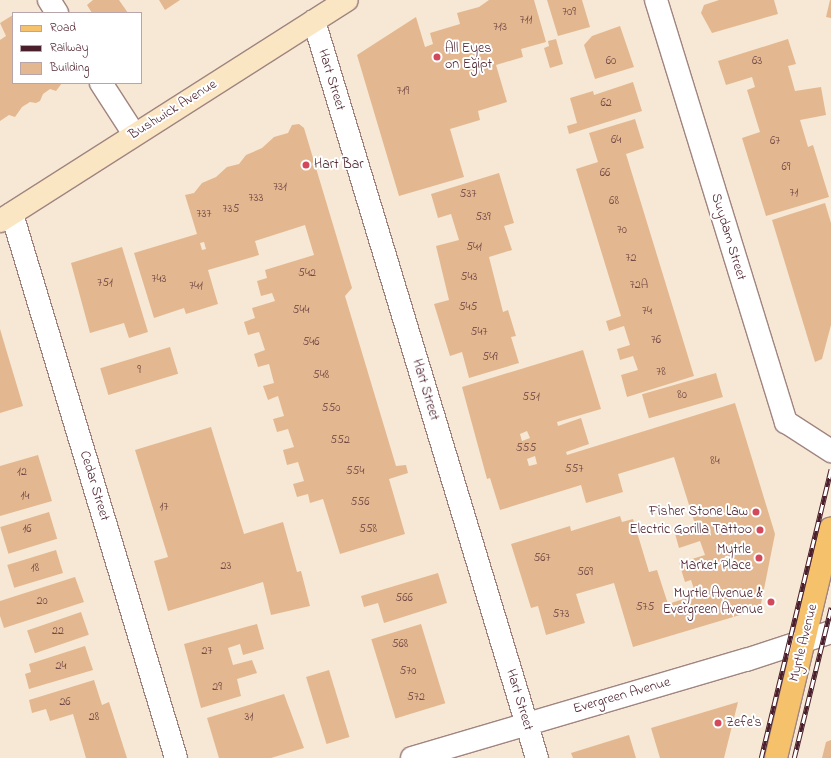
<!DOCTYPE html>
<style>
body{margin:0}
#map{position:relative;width:831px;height:758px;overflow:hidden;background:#f6e8d4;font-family:"Indie Flower",sans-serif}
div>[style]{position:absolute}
.building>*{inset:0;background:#e3b890;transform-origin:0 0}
.roads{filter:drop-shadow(1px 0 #a08480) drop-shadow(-1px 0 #a08480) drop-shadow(0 1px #a08480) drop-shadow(0 -1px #a08480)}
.minor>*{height:22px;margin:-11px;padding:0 11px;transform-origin:11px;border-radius:11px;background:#fff}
.secondary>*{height:22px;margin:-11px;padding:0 11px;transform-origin:11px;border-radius:11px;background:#fbe6c4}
.primary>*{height:22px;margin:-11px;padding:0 11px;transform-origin:11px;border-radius:11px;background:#f5c16b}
.rail>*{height:4.5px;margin-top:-2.25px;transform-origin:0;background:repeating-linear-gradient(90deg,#fff 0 9px,#4a1f2b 0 18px);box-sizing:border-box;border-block:1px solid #4a1f2b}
.dots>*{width:11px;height:11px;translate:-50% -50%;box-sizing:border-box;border:2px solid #fff;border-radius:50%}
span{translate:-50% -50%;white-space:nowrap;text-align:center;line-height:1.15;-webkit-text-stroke:4px #fff;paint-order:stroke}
.number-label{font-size:12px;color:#704544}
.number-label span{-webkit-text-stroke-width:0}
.poi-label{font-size:14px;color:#4a1f2b}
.left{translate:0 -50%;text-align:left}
.right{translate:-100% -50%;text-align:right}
.street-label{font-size:14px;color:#4a1f2b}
.legend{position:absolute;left:12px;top:12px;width:130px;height:72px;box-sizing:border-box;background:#fff;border:1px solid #b7a5aa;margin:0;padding:5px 7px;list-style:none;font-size:12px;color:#4a1f2b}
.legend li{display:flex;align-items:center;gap:8px;height:20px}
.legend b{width:20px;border:1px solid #b7a5aa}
</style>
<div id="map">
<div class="building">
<div style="clip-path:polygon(93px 0,119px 0,128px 13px,92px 13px,87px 5px)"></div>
<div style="clip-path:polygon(159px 0,180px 0,165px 10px)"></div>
<div style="clip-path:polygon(489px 0,534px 0,546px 42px,521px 49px,523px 57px,496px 65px,507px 102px,478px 111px,480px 120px,450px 129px,464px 177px,399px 196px,357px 55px,416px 17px,425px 47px,433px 44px,430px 33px,460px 24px,457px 13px,479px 7px)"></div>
<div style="clip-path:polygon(547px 0,582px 0,590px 27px,558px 36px)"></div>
<div style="clip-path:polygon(719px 0,774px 0,778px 14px,712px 33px,701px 13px,704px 5px)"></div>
<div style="clip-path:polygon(830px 0,831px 0,831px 18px,826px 17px)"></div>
<div style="clip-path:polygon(13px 15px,13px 83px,62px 83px,56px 91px,50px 89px,43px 94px,40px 101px,36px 103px,30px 102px,22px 107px,15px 117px,9px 115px,0 121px,0 40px,6px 36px,0 23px)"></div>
<div style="clip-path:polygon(620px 26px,634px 67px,595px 79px,584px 45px,592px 36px)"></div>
<div style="clip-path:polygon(556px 39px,563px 64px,550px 68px,544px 48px,549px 46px,548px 41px)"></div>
<div style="clip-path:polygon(788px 39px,796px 64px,788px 66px,795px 91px,821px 87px,826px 115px,800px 120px,808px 147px,813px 145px,829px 197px,766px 216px,742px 138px,760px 132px,747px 90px,755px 87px,752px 77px,726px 85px,718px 61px)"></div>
<div style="clip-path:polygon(633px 82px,642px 111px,569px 134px,567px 126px,577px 123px,570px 98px,593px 91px,594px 95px)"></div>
<div style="clip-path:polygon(635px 119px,644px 148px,626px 154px,694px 376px,627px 397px,621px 375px,638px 370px,633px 356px,620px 360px,617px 349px,630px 345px,624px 326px,609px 331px,606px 321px,621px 316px,576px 169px,598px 162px,589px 133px)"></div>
<div style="clip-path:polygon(evenodd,299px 124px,304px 128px,352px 288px,345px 296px,396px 466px,406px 465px,408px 473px,389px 479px,405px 534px,340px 554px,323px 499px,310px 503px,308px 494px,297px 497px,293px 484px,304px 481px,298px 462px,287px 465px,283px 450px,294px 447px,288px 429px,277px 432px,273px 419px,284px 416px,278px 396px,268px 400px,263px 386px,274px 383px,269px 364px,258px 367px,254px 354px,265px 350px,259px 332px,248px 335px,244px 322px,255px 318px,252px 308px,275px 301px,272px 293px,261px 296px,257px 281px,267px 278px,265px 270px,314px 255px,305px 225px,255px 241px,259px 255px,208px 270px,218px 304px,186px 314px,184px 308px,154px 318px,134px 253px,197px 234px,185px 195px,194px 193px,202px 183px,216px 177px,227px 167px,239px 164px,246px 155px,262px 148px,274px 137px,288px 133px,292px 125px,299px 124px,204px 242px,206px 249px,202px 250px,200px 243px,204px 242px)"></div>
<div style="clip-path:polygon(499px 173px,514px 223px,504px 226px,512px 250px,489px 257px,503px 312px,508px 310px,516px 336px,511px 337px,519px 363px,469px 378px,462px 352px,450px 356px,434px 304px,449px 300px,436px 246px,459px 240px,451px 214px,438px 218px,431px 194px)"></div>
<div style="clip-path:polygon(825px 203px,831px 223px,831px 325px,822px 359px,815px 362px,772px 220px)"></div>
<div style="clip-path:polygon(122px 247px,148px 332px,129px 338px,124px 323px,90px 333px,71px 263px)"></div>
<div style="clip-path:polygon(0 329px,23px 406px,0 413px)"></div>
<div style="left:170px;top:347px;width:28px;height:73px;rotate:73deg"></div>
<div style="clip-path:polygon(evenodd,583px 350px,601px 409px,557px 422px,558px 426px,581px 418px,589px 444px,566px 452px,567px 455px,735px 403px,775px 534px,760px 609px,633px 647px,614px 583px,576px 594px,585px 623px,546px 635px,538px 606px,531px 608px,511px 544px,570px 526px,571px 531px,620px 516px,622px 522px,633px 519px,649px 572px,657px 570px,668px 604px,696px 595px,691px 580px,685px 582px,679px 563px,705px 555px,700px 541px,679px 548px,674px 530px,695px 524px,674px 457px,618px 474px,623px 492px,586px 503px,581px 485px,500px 510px,490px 478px,487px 479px,462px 387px,583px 350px,527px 431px,530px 438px,522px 441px,520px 434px,527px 431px,583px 350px,535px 456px,537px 464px,529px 466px,527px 459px,535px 456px)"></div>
<div style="left:716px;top:373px;width:25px;height:77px;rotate:74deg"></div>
<div style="clip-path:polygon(211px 427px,244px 534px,283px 522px,297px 572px,301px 571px,310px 606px,271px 615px,263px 582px,168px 611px,154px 561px,168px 557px,135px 450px)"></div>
<div style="clip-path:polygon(38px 455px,52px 501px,0 516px,0 466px)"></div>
<div style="left:49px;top:512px;width:28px;height:51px;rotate:73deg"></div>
<div style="left:56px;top:550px;width:24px;height:51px;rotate:73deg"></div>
<div style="clip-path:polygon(438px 573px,447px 603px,384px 623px,378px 603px,364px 607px,361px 596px)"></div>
<div style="clip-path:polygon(75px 577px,84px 602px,4px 628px,0 616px,0 601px)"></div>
<div style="left:81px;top:612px;width:24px;height:57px;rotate:71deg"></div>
<div style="clip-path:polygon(257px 624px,264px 649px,243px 655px,240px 644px,228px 648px,233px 665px,252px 660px,257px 673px,237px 679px,241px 696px,201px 708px,184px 644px)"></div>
<div style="left:421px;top:624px;width:83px;height:52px;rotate:73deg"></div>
<div style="clip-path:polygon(85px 646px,93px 670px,29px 689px,25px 674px,31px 672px,29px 664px)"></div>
<div style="left:329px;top:670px;width:70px;height:24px;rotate:73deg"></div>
<div style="clip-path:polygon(94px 680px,102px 705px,109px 702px,127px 758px,86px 758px,73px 714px,50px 721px,46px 709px,32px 713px,29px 700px)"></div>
<div style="clip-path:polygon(284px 694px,304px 748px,271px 758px,219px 758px,207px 718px)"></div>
<div style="clip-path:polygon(738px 702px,724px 758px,660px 758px,651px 728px)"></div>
<div style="clip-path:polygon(629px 735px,636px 758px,573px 758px,571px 753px)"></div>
<div style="clip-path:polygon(831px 740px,831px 758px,822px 758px,826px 742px)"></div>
</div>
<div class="roads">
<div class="minor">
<div style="left:49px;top:0;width:15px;rotate:58deg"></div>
<div style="left:656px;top:0;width:442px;rotate:72.9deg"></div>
<div style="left:786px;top:422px;width:54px;rotate:32.8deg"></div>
<div style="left:314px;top:21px;width:770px;rotate:73.17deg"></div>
<div style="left:101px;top:83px;width:61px;rotate:57.1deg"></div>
<div style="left:12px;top:214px;width:568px;rotate:73.22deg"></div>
<div style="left:412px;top:758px;width:348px;rotate:-16.4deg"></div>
<div style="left:746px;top:660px;width:89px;rotate:-18.2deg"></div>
</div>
<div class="secondary">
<div style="left:0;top:221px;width:411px;rotate:-32.5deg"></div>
</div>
<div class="primary">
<div style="left:776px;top:758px;width:236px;rotate:-76.6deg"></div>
</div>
</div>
<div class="rail">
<div style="left:761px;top:758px;width:297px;rotate:-76.4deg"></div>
<div style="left:794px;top:758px;width:155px;rotate:-76.2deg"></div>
</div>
<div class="dots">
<div style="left:437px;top:57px;background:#d1495b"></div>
<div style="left:306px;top:165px;background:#d1495b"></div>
<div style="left:756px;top:512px;background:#d1495b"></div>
<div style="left:760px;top:530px;background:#d1495b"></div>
<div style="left:759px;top:558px;background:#d1495b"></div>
<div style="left:771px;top:602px;background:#d1495b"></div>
<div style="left:718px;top:723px;background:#d1495b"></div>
</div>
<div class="number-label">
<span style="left:569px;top:13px">709</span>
<span style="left:526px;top:21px">711</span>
<span style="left:500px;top:28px">713</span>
<span style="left:611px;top:62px">60</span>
<span style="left:757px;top:62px">63</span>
<span style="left:403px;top:92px">719</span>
<span style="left:606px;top:104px">62</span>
<span style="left:616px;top:141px">64</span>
<span style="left:775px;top:142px">67</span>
<span style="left:786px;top:168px">69</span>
<span style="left:605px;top:174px">66</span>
<span style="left:280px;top:188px">731</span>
<span style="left:794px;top:194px">71</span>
<span style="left:468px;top:195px">537</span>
<span style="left:256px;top:199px">733</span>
<span style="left:614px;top:202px">68</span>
<span style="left:231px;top:210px">735</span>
<span style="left:204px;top:215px">737</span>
<span style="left:483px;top:218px">539</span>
<span style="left:622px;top:231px">70</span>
<span style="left:474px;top:248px">541</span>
<span style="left:631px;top:259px">72</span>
<span style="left:307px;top:274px">542</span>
<span style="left:469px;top:278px">543</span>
<span style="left:159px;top:280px">743</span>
<span style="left:105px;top:284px">751</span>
<span style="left:639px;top:286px">72A</span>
<span style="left:196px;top:287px">741</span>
<span style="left:468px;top:308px">545</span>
<span style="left:301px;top:311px">544</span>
<span style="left:647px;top:312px">74</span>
<span style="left:479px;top:333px">547</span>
<span style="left:656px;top:341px">76</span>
<span style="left:311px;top:343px">546</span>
<span style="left:490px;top:358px">549</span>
<span style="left:139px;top:371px">9</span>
<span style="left:661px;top:373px">78</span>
<span style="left:321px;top:376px">548</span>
<span style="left:682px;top:396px">80</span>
<span style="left:531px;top:398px">551</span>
<span style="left:331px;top:409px">550</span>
<span style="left:340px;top:441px">552</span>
<span style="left:526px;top:449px">555</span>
<span style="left:715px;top:462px">84</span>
<span style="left:574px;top:470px">557</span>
<span style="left:355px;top:472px">554</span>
<span style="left:22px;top:473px">12</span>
<span style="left:25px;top:497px">14</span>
<span style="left:360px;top:503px">556</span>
<span style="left:164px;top:508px">17</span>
<span style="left:27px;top:530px">16</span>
<span style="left:368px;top:530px">558</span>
<span style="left:542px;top:559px">567</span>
<span style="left:226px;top:567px">23</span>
<span style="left:35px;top:569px">18</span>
<span style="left:585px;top:573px">569</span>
<span style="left:404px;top:599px">566</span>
<span style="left:42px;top:602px">20</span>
<span style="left:645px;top:608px">575</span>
<span style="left:561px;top:615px">573</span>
<span style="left:58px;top:632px">22</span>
<span style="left:400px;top:645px">568</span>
<span style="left:207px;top:652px">27</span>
<span style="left:61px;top:667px">24</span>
<span style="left:408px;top:672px">570</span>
<span style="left:217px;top:688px">29</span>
<span style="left:416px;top:698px">572</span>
<span style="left:65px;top:703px">26</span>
<span style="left:94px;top:718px">28</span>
<span style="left:249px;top:718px">31</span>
</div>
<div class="poi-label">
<span class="left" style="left:445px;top:57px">All Eyes<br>on Egipt</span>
<span class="left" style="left:314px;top:165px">Hart Bar</span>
<span class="right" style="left:748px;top:512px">Fisher Stone Law</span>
<span class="right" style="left:752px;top:530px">Electric Gorilla Tattoo</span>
<span class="right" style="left:751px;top:558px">Mytrle<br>Market Place</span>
<span class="right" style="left:763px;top:602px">Myrtle Avenue &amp;<br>Evergreen Avenue</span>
<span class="left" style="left:726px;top:723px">Zefe's</span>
</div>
<div class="street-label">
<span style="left:331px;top:80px;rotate:73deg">Hart Street</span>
<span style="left:173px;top:110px;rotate:-32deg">Bushwick Avenue</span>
<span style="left:728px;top:237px;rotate:73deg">Suydam Street</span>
<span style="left:425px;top:390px;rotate:73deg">Hart Street</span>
<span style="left:94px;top:486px;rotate:73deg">Cedar Street</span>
<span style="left:804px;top:643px;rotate:-76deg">Myrtle Avenue</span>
<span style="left:622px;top:696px;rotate:-16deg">Evergreen Avenue</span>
<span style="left:519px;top:700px;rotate:73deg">Hart Street</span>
</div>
<ul class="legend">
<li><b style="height:5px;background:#f5c16b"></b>Road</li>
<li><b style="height:5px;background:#4a1f2b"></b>Railway</li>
<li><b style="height:11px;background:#e3b890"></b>Building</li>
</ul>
</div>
